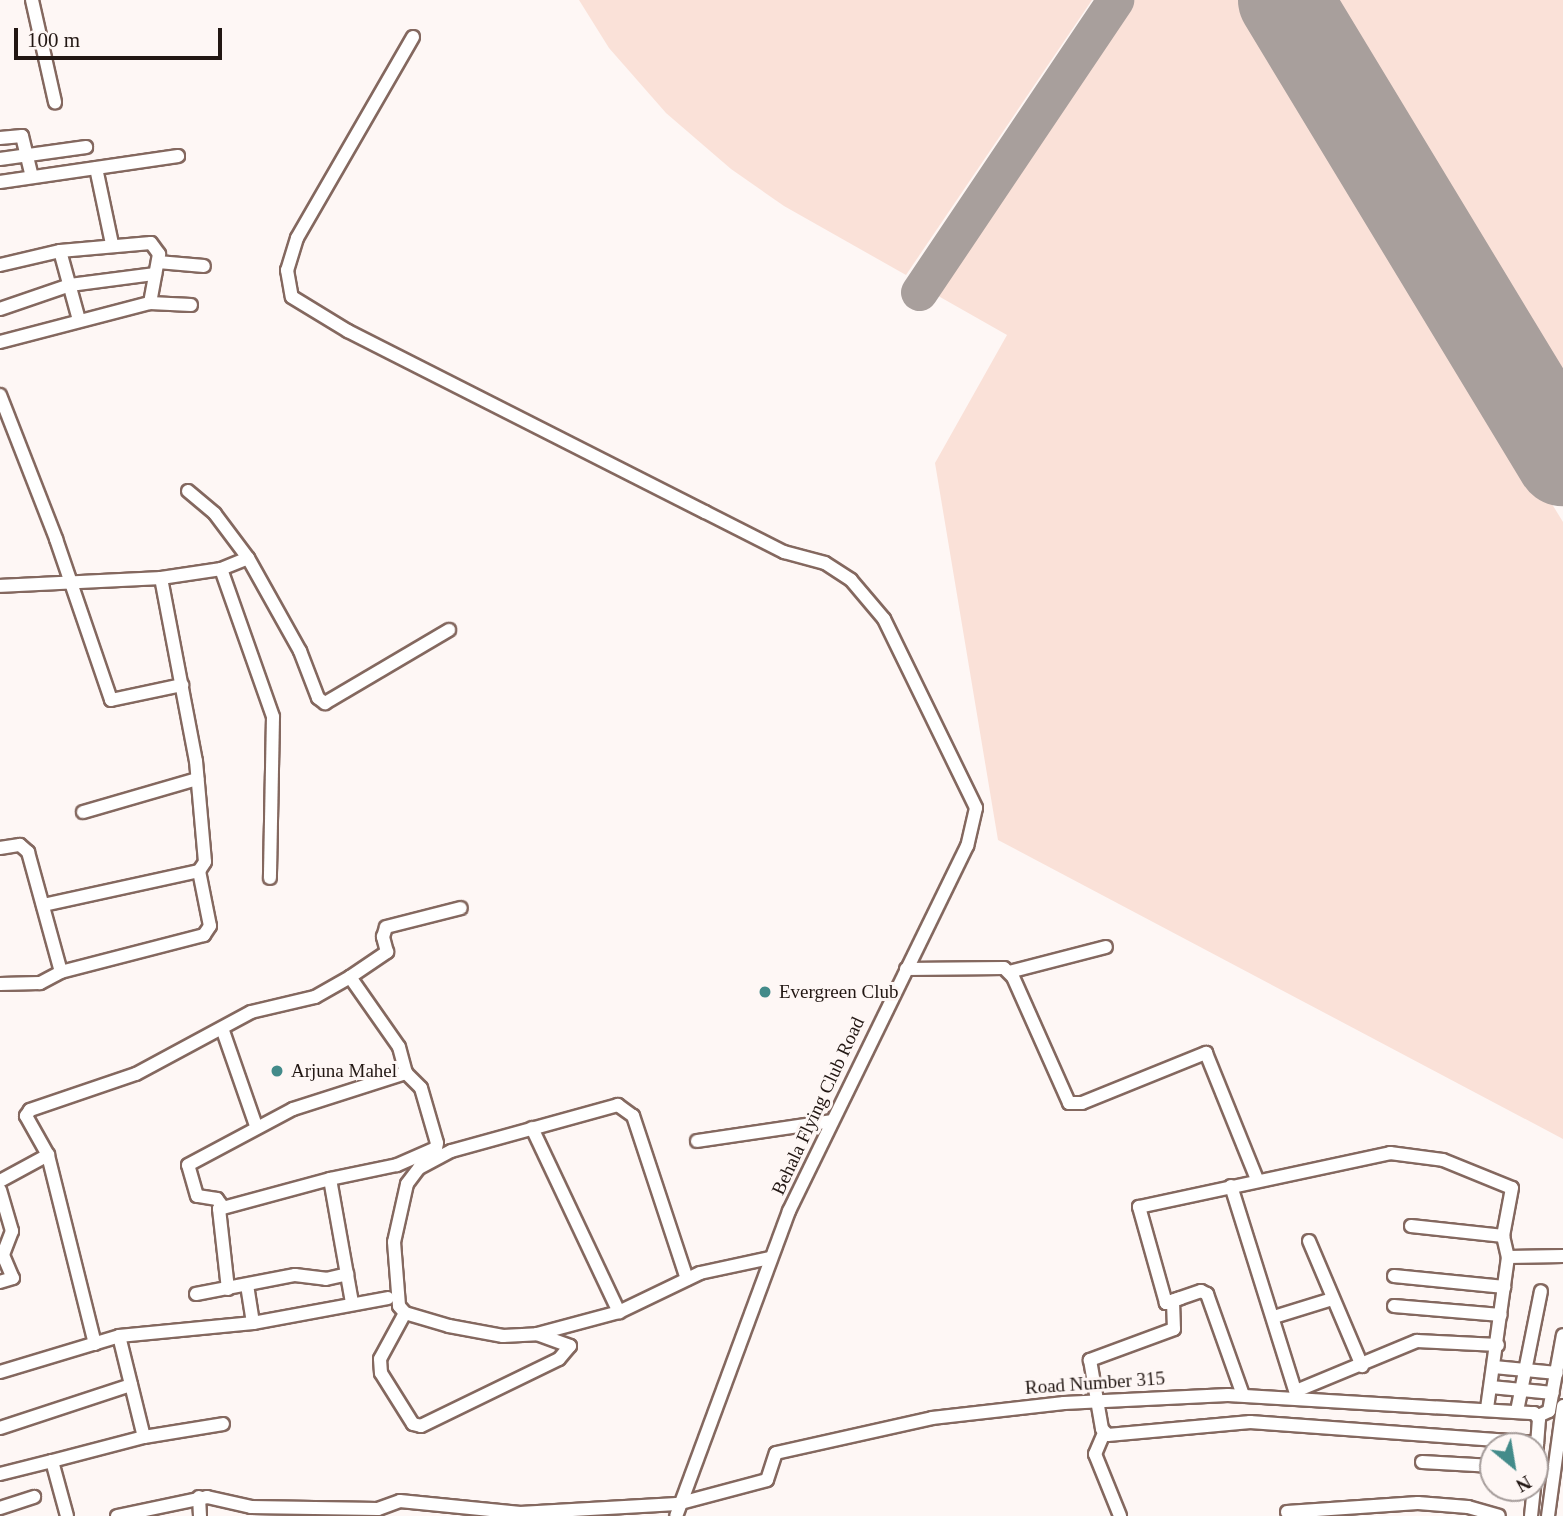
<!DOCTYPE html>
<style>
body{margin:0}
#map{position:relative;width:1563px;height:1516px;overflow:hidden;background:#fef7f5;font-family:Georgia,serif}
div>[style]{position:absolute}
.green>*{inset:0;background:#fae1d8}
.taxiway>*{height:37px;margin:-18.5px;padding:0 18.5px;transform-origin:18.5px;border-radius:18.5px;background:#a89f9c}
.runway>*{height:94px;margin:-47px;padding:0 47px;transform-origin:47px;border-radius:47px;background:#a89f9c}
.roads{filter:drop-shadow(2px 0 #84685f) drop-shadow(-2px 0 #84685f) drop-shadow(0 2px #84685f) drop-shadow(0 -2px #84685f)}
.minor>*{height:12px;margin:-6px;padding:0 6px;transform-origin:6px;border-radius:6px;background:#fff}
.dots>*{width:19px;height:19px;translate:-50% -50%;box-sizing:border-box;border:4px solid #fef7f5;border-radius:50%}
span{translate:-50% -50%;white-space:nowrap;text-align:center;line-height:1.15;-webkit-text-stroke:6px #fef7f5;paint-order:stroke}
.poi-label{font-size:19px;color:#221713}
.left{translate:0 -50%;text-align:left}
.street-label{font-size:19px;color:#221713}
.north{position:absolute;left:1479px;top:1432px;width:70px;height:70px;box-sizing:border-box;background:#fef7f5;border:2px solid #a69d9b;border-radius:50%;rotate:150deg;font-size:19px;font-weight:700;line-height:28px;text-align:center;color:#221713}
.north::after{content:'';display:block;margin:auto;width:24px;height:32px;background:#438b8a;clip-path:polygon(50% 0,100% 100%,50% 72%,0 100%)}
.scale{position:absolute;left:14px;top:28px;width:208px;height:32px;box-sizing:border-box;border:4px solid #221713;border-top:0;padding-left:9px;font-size:21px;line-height:24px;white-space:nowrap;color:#221713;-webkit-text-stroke:5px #fef7f5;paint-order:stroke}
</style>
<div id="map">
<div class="green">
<div style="clip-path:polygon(579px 0,1092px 0,906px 275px,784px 206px,731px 169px,666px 113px,609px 48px)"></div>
<div style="clip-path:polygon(1133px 0,1243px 0,1563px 522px,1563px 1139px,998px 840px,935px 463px,1007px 335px,933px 293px)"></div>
<div style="clip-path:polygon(1313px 0,1563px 0,1563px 407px)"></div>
</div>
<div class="taxiway">
<div style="left:919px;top:292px;width:352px;rotate:-56.1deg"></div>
</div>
<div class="runway">
<div style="left:1285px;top:0;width:537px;rotate:58.8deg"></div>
</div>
<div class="roads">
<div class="minor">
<div style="left:32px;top:0;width:105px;rotate:77.3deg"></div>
<div style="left:413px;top:37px;width:232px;rotate:120deg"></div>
<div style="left:297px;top:238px;width:34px;rotate:107deg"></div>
<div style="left:287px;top:270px;width:27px;rotate:80deg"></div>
<div style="left:292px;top:297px;width:66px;rotate:31.3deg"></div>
<div style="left:348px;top:331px;width:400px;rotate:26.9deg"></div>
<div style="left:705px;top:512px;width:89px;rotate:26.9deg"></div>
<div style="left:784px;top:552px;width:42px;rotate:15deg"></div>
<div style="left:825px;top:563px;width:31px;rotate:33deg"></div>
<div style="left:851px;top:580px;width:51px;rotate:49.8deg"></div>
<div style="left:884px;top:619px;width:210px;rotate:64deg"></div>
<div style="left:976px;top:808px;width:39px;rotate:103deg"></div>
<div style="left:967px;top:846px;width:406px;rotate:116deg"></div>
<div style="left:789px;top:1211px;width:325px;rotate:110.3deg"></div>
<div style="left:0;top:138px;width:22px;rotate:-5deg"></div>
<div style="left:22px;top:136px;width:42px;rotate:76.3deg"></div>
<div style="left:0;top:159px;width:87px;rotate:-7.9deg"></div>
<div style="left:96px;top:168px;width:78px;rotate:78.1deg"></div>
<div style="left:0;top:182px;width:180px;rotate:-8.3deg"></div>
<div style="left:60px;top:251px;width:72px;rotate:74.6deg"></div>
<div style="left:158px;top:262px;width:46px;rotate:5deg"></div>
<div style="left:0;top:265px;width:62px;rotate:-13.1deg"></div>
<div style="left:60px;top:251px;width:91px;rotate:-5deg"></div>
<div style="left:151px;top:243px;width:14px;rotate:54deg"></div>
<div style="left:159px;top:254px;width:50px;rotate:100.4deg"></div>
<div style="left:0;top:309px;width:74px;rotate:-18.9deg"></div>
<div style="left:70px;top:285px;width:86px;rotate:-7.4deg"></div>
<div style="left:0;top:342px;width:155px;rotate:-14.6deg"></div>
<div style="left:150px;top:303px;width:41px;rotate:2.8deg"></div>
<div style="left:0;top:395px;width:155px;rotate:68.7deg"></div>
<div style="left:56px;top:539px;width:170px;rotate:71.1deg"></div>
<div style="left:111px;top:700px;width:73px;rotate:-11.9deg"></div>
<div style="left:188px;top:491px;width:35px;rotate:40deg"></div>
<div style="left:215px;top:514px;width:55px;rotate:53.1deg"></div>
<div style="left:221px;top:569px;width:157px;rotate:70.6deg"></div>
<div style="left:273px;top:717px;width:161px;rotate:91.1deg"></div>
<div style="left:161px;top:578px;width:61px;rotate:-8.5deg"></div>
<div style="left:221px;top:569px;width:29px;rotate:-22deg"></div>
<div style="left:248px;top:558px;width:107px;rotate:60.8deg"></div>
<div style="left:300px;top:651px;width:50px;rotate:69deg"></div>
<div style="left:318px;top:698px;width:9px;rotate:36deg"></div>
<div style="left:325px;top:703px;width:144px;rotate:-30.5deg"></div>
<div style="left:0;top:586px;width:161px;rotate:-2.8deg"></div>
<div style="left:161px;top:578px;width:186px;rotate:79.2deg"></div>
<div style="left:196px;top:761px;width:101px;rotate:84.9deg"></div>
<div style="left:205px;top:862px;width:11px;rotate:124deg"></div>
<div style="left:199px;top:871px;width:56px;rotate:78.7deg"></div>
<div style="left:210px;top:926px;width:11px;rotate:124deg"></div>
<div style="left:204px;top:935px;width:148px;rotate:165.5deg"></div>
<div style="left:61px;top:972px;width:24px;rotate:152deg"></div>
<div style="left:40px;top:983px;width:40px;rotate:178.6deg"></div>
<div style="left:83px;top:812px;width:119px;rotate:-16.1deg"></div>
<div style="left:0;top:848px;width:20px;rotate:-9deg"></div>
<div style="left:20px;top:845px;width:11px;rotate:41deg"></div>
<div style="left:28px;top:852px;width:124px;rotate:74.6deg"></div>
<div style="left:43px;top:905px;width:160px;rotate:-12.3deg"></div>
<div style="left:906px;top:969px;width:98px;rotate:-0.6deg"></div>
<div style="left:1004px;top:968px;width:13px;rotate:45deg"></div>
<div style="left:1013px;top:977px;width:138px;rotate:66deg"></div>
<div style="left:1069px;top:1103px;width:13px"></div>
<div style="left:1082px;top:1103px;width:134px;rotate:-22deg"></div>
<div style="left:1206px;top:1053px;width:136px;rotate:68deg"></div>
<div style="left:1009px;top:972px;width:100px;rotate:-14.5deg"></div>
<div style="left:350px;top:977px;width:45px;rotate:-34deg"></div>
<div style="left:387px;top:952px;width:16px;rotate:-105deg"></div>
<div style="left:383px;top:937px;width:10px;rotate:-73deg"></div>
<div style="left:386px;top:927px;width:77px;rotate:-14.2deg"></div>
<div style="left:223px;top:1031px;width:101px;rotate:70.8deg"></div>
<div style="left:532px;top:1128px;width:204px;rotate:64.7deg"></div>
<div style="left:697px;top:1141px;width:136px;rotate:-8.4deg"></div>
<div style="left:0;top:1181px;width:55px;rotate:-28.4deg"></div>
<div style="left:1231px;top:1186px;width:220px;rotate:72.6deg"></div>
<div style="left:0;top:1190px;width:43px;rotate:73.7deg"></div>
<div style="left:12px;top:1231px;width:26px;rotate:111deg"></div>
<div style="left:3px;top:1255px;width:25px;rotate:67deg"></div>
<div style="left:13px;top:1278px;width:14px;rotate:163deg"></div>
<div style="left:223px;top:1207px;width:10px;rotate:-127deg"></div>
<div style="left:217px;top:1199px;width:20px;rotate:-171deg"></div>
<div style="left:197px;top:1196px;width:32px;rotate:-106deg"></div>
<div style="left:188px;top:1165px;width:119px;rotate:-28.1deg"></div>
<div style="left:293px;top:1109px;width:119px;rotate:-17.7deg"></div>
<div style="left:1411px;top:1226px;width:93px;rotate:6.2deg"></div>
<div style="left:1309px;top:1241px;width:136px;rotate:67deg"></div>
<div style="left:1508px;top:1257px;width:55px;rotate:-1deg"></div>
<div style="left:1394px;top:1276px;width:111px;rotate:5.7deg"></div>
<div style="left:687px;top:1279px;width:172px;rotate:-108.3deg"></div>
<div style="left:633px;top:1116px;width:19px;rotate:-144deg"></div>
<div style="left:618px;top:1105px;width:173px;rotate:164.6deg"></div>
<div style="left:451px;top:1151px;width:36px;rotate:152deg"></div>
<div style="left:419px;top:1168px;width:20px;rotate:127deg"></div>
<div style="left:407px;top:1184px;width:59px;rotate:102.6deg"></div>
<div style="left:394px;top:1242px;width:64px;rotate:85.5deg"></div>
<div style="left:399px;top:1306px;width:9px;rotate:49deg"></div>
<div style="left:405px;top:1313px;width:46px;rotate:16.5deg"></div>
<div style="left:449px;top:1326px;width:55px;rotate:10.5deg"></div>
<div style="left:503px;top:1336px;width:34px;rotate:-3deg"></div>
<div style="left:537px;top:1334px;width:85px;rotate:-15deg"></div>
<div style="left:619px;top:1312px;width:90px;rotate:-25.7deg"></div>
<div style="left:700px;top:1273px;width:72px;rotate:-12.1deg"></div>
<div style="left:247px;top:1285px;width:38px;rotate:81deg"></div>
<div style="left:228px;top:1289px;width:81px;rotate:-96.4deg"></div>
<div style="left:219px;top:1209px;width:115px;rotate:-15.1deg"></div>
<div style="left:196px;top:1294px;width:101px;rotate:-10.9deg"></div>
<div style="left:295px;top:1275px;width:31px;rotate:7deg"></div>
<div style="left:326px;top:1279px;width:22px;rotate:-13deg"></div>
<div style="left:1181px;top:1298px;width:16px;rotate:162deg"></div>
<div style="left:1166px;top:1303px;width:37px;rotate:-19deg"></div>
<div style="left:1201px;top:1291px;width:7px;rotate:27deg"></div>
<div style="left:1207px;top:1294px;width:107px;rotate:70.4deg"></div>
<div style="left:1173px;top:1301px;width:28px;rotate:88deg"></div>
<div style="left:1174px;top:1329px;width:90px;rotate:159.7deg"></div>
<div style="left:1090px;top:1360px;width:70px;rotate:80.1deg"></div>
<div style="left:1102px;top:1429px;width:8px;rotate:45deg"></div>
<div style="left:1108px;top:1435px;width:143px;rotate:-5.2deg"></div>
<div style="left:1250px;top:1422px;width:288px;rotate:4.2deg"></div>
<div style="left:1166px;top:1303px;width:100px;rotate:-105.7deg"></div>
<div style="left:1139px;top:1207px;width:257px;rotate:-12.1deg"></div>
<div style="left:1390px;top:1153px;width:53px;rotate:7.5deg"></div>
<div style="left:1443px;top:1160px;width:74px;rotate:22.1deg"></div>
<div style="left:1512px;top:1188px;width:49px;rotate:100.6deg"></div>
<div style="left:1503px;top:1236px;width:22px;rotate:77deg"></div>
<div style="left:1508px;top:1257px;width:153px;rotate:97.9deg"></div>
<div style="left:1394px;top:1306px;width:107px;rotate:4.8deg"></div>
<div style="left:405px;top:1313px;width:52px;rotate:118.5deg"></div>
<div style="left:380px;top:1359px;width:14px;rotate:86deg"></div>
<div style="left:381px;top:1373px;width:60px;rotate:57.9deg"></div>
<div style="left:413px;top:1424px;width:8px;rotate:14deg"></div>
<div style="left:421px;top:1426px;width:153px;rotate:-25.9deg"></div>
<div style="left:559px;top:1359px;width:17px;rotate:-50deg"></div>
<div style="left:570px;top:1346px;width:35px;rotate:-160deg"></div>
<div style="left:1274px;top:1317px;width:61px;rotate:-17.2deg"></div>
<div style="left:119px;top:1336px;width:104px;rotate:76.1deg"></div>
<div style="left:95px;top:1344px;width:195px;rotate:-104deg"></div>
<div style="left:48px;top:1155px;width:45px;rotate:-119.4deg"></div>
<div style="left:26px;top:1116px;width:7px;rotate:-56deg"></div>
<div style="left:30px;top:1110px;width:112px;rotate:-18.8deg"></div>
<div style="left:136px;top:1074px;width:131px;rotate:-28.3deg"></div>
<div style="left:251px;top:1012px;width:66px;rotate:-13.2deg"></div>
<div style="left:315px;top:997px;width:40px;rotate:-29.7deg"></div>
<div style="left:350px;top:977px;width:85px;rotate:55deg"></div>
<div style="left:399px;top:1047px;width:27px;rotate:75deg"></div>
<div style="left:406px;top:1073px;width:21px;rotate:45deg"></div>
<div style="left:421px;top:1088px;width:57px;rotate:73.8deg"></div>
<div style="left:437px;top:1143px;width:5px;rotate:101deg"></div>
<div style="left:436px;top:1148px;width:43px;rotate:156.4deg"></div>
<div style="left:397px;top:1165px;width:68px;rotate:168.2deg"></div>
<div style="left:330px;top:1179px;width:126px;rotate:79.9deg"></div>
<div style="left:1494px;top:1367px;width:63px;rotate:5.4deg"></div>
<div style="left:0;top:1372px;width:124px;rotate:-16.8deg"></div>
<div style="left:119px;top:1336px;width:135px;rotate:-5.5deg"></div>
<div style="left:253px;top:1323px;width:137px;rotate:-10.5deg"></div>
<div style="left:1491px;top:1387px;width:62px;rotate:5.5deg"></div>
<div style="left:1296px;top:1391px;width:131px;rotate:-22.5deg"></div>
<div style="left:1417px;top:1341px;width:81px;rotate:2.8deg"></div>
<div style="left:1517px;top:1411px;width:122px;rotate:-78.7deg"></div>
<div style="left:1538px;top:1416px;width:12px;rotate:-24deg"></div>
<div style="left:1549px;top:1411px;width:77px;rotate:-79.6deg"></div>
<div style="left:0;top:1428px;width:138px;rotate:-18.2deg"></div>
<div style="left:1104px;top:1433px;width:23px;rotate:113deg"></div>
<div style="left:1095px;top:1454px;width:67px;rotate:68deg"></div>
<div style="left:1422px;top:1462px;width:71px;rotate:3.2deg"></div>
<div style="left:0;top:1474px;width:54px;rotate:-14deg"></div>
<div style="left:199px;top:1497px;width:19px;rotate:87deg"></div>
<div style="left:0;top:1508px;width:36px;rotate:-18deg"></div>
<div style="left:1287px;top:1512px;width:131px;rotate:-3.9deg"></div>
<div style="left:1418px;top:1503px;width:50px;rotate:4.6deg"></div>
<div style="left:1468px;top:1507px;width:32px;rotate:16deg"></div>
<div style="left:67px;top:1516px;width:57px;rotate:-105.3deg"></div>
<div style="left:52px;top:1461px;width:95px;rotate:-14.6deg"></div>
<div style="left:144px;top:1437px;width:80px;rotate:-9.3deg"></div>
<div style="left:117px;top:1516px;width:92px;rotate:-11.9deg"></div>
<div style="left:207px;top:1497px;width:45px;rotate:12.8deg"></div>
<div style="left:251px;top:1507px;width:127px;rotate:0.9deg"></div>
<div style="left:378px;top:1509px;width:23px;rotate:-20deg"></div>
<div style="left:400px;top:1501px;width:121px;rotate:5.7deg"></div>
<div style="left:520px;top:1513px;width:157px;rotate:-3.3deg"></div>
<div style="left:677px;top:1504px;width:93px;rotate:-14.9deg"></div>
<div style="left:767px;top:1480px;width:28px;rotate:-72deg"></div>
<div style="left:776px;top:1453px;width:160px;rotate:-12.6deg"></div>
<div style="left:932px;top:1418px;width:133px;rotate:-6.5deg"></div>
<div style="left:1064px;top:1403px;width:164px;rotate:-2.8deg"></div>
<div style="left:1228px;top:1395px;width:307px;rotate:3.4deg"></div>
<div style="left:1534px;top:1413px;width:8px;rotate:50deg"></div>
<div style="left:1539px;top:1419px;width:52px;rotate:94.4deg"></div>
<div style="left:1531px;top:1516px;width:28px;rotate:-84deg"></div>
<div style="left:1548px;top:1516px;width:111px;rotate:-82.2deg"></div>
</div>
</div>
<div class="dots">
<div style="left:765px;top:992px;background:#438b8a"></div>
<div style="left:277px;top:1071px;background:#438b8a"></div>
</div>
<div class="poi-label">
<span class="left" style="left:779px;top:992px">Evergreen Club</span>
<span class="left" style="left:291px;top:1071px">Arjuna Mahel</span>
</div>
<div class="street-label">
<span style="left:818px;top:1106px;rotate:-65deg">Behala Flying Club Road</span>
<span style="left:1095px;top:1383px;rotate:-4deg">Road Number 315</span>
</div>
<div class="north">N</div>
<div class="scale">100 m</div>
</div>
